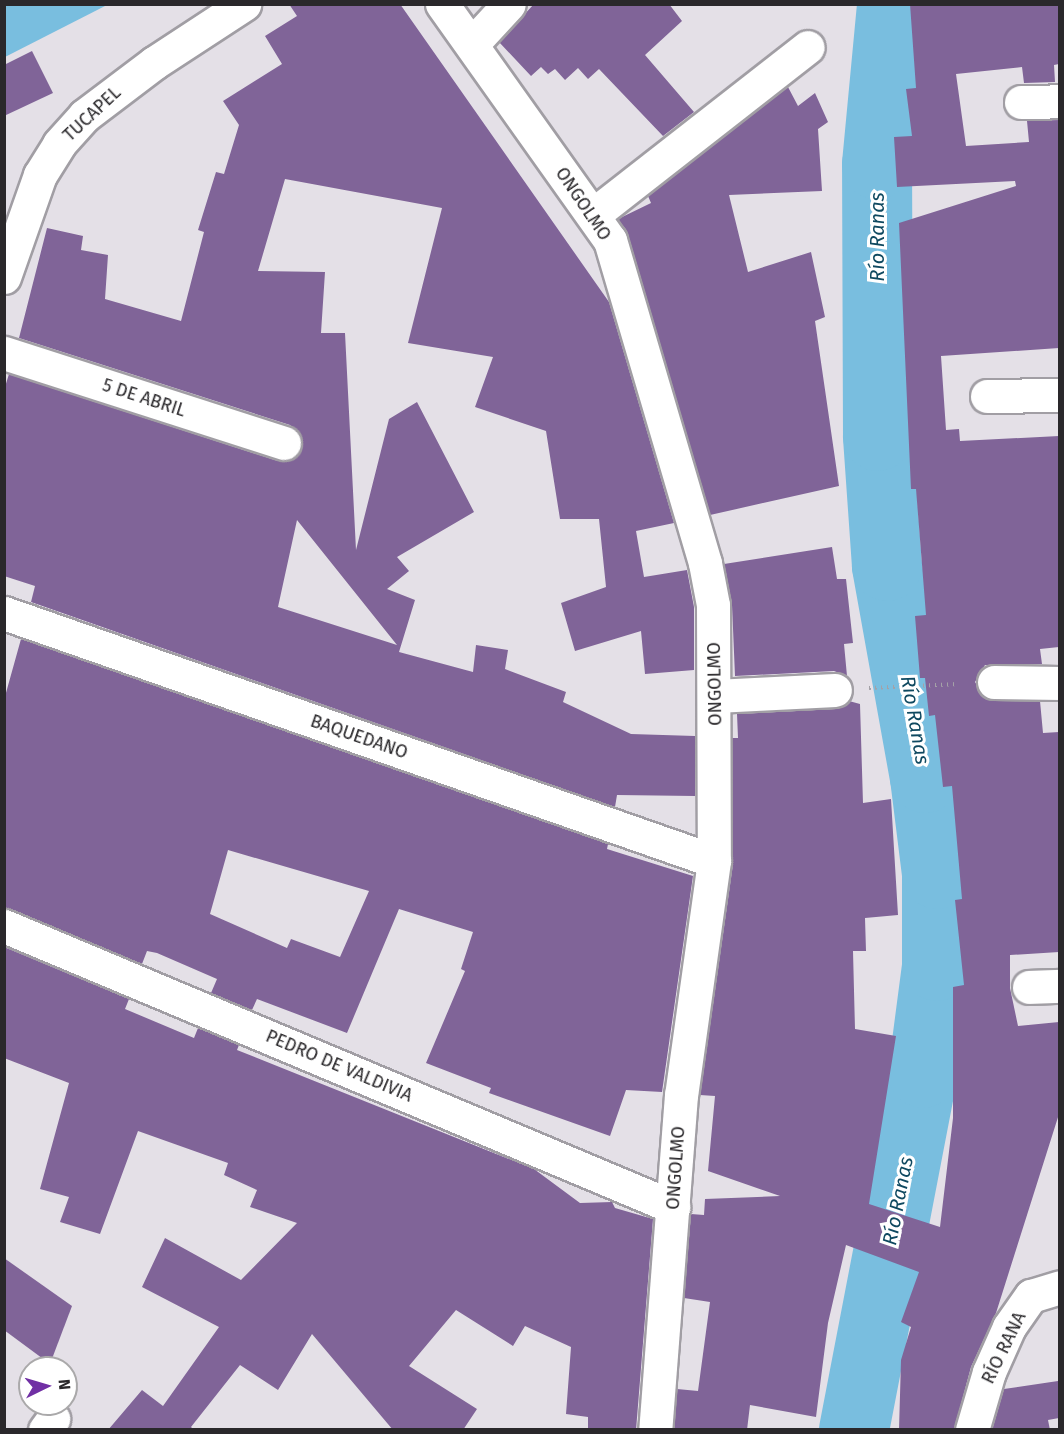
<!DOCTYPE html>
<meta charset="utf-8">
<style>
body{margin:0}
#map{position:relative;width:1064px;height:1434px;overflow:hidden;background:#e4e0e7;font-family:"Fira Sans",sans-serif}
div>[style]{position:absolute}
.water>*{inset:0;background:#79bedf}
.river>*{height:70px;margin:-35px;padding:0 35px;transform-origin:35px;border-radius:35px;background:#79bedf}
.building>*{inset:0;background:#806498}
.path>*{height:4px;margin-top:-2px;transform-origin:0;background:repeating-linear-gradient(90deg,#a4a1a7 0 1.5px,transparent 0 6px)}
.roads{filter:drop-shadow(2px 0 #a19ea4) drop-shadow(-2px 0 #a19ea4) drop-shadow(0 2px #a19ea4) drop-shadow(0 -2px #a19ea4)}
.street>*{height:33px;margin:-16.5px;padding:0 16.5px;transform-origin:16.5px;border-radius:16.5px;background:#fff}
.secondary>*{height:33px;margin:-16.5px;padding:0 16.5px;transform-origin:16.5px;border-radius:16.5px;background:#fff}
span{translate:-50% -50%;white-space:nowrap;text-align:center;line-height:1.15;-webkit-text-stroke:6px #fff;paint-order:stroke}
.street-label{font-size:18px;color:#2a282b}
.water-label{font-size:20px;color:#0f4960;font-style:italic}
.frame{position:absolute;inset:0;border:6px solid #2a282b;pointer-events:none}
.north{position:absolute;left:18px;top:1356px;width:60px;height:60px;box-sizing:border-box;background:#fff;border:2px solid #aaa9aa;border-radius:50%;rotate:85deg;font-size:16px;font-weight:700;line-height:24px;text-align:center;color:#2a282b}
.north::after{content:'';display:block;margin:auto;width:21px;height:27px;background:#702fa4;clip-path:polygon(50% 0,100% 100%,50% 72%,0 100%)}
</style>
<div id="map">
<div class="water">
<div style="clip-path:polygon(5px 4px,107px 4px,107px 5px,5px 57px)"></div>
</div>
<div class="river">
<div style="left:854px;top:1430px;width:364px;rotate:-79.1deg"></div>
<div style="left:923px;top:1073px;width:108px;rotate:-82.5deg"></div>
<div style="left:937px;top:966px;width:92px;rotate:-90deg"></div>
<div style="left:937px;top:874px;width:97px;rotate:-97.1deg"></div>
<div style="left:925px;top:778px;width:215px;rotate:-100.2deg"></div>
<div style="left:887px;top:566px;width:130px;rotate:-94deg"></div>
<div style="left:878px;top:436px;width:272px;rotate:-90.2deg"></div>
<div style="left:877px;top:164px;width:161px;rotate:-84.6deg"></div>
</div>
<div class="building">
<div style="clip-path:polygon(evenodd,289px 4px,400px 4px,609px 302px,674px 523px,636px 531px,644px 577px,687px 570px,694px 607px,694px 670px,645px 674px,641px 631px,575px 651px,561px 603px,606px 587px,599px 519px,560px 519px,546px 431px,475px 407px,493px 357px,408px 343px,442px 208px,285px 179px,258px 271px,325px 272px,321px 333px,345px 333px,356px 550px,389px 419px,417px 402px,474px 512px,397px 557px,409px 571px,387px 589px,415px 600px,399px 652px,473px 672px,476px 645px,508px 650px,505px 669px,566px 692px,563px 702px,631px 734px,695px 736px,695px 796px,617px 795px,615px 807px,31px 602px,35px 586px,4px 576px,4px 390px,9px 374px,278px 461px,289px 461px,302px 449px,302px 438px,290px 425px,19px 338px,47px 228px,83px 236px,81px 250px,108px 255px,105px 299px,181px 321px,204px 232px,198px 230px,216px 172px,224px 174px,239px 125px,223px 101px,282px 64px,265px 36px,297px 16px,289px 4px,297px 520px,397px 645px,278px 607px,297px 520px)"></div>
<div style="clip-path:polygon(534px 4px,669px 4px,682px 21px,645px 55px,694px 112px,663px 136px,599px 69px,588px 79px,578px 68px,565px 80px,555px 69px,548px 74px,541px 67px,531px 76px,499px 42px)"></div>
<div style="clip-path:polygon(910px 4px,1059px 4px,1059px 64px,1054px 65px,1055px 82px,1024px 83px,1022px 67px,956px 74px,966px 146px,1029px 142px,1027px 121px,1059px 120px,1059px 348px,941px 356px,946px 430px,959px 429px,960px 441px,1059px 436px,1059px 647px,1040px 649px,1042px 664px,985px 665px,975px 682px,985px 698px,1040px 701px,1043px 733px,1059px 732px,1059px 952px,1010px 955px,1010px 988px,1018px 1026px,1059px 1022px,1059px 1114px,996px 1313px,971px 1367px,954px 1430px,899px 1430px,901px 1360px,911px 1327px,901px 1322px,919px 1272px,846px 1245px,828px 1323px,816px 1417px,750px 1405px,747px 1430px,674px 1430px,677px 1389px,698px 1391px,710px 1302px,684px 1298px,691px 1214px,704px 1215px,705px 1199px,780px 1196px,708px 1171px,715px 1096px,700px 1095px,733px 864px,732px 738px,738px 738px,737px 714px,836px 709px,849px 701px,860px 704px,863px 803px,891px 799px,898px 915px,865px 918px,866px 951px,853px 951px,855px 1029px,896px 1036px,869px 1204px,940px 1227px,953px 1118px,953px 987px,964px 985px,955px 900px,962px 899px,952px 786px,943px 787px,935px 715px,929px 716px,925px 678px,920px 678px,915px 616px,926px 615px,916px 489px,911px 489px,899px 223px,1016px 186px,1015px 181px,897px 187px,894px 137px,912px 136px,906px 89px,916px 88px)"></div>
<div style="clip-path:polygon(32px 51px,53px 93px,4px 116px,4px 65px)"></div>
<div style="clip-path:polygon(788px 87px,798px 106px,815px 93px,828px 122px,818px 129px,822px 191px,729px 195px,748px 272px,811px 252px,825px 317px,815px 321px,839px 486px,710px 515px,628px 235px,618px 219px,651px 203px,648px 196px)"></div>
<div style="clip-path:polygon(832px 547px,837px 579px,846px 579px,853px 643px,844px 644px,847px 676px,834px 671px,735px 676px,732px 605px,724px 564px)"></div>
<div style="clip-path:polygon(evenodd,21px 639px,608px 844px,607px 849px,693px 876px,662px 1092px,626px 1090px,610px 1136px,489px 1093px,491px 1088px,426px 1063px,465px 971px,461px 969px,473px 932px,399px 909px,347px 1033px,257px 999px,252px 1010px,211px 993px,217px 979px,157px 953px,147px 951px,142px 964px,4px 908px,4px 700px,21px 639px,228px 850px,369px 891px,340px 957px,291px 939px,287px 948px,210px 914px,228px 850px)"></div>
<div style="clip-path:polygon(4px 947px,129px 999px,125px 1009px,194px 1038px,198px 1028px,239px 1045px,237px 1050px,534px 1169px,580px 1203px,612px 1202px,615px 1208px,653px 1219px,636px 1430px,588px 1430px,588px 1417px,566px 1414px,571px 1347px,525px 1326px,513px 1346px,456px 1310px,409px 1366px,477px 1409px,463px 1430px,393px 1430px,312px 1334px,278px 1390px,240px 1365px,191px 1427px,194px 1430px,108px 1430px,142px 1390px,163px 1406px,219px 1327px,142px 1287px,165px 1238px,241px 1280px,297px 1223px,250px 1207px,257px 1190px,224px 1175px,228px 1163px,138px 1131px,100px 1234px,60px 1222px,69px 1197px,40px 1189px,69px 1083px,4px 1058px)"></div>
<div style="clip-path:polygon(4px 1258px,72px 1306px,50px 1364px,4px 1330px)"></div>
<div style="clip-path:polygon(1058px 1381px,1059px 1418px,1048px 1420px,1050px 1430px,992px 1430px,1004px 1389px)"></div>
</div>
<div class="path">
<div style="left:869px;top:688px;width:89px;rotate:-2.6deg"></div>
</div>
<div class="roads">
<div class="street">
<div style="left:442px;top:4px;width:290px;rotate:54.6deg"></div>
<div style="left:610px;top:240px;width:337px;rotate:73.6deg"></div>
<div style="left:705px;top:563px;width:43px;rotate:79.2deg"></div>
<div style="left:713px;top:605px;width:256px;rotate:89.8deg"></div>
<div style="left:714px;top:861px;width:236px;rotate:98deg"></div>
<div style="left:681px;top:1095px;width:336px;rotate:94.4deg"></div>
<div style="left:472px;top:44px;width:54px;rotate:-47.2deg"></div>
<div style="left:1021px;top:102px;width:39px;rotate:-1deg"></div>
<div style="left:594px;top:214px;width:271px;rotate:-38deg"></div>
<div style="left:4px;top:353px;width:294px;rotate:17.8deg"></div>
<div style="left:987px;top:396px;width:73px;rotate:-0.8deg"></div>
<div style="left:4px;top:613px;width:752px;rotate:19.25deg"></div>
<div style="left:994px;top:682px;width:66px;rotate:0.9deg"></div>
<div style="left:715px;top:696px;width:120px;rotate:-2.9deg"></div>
<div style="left:4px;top:926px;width:726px;rotate:22.78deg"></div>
<div style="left:1029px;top:987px;width:31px;rotate:-2deg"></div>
<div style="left:45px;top:1430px;width:14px;rotate:-54deg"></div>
<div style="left:972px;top:1430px;width:60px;rotate:-73.7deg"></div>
<div style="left:989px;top:1372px;width:49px;rotate:-66deg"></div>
<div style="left:1009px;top:1327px;width:38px;rotate:-55deg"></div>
<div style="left:1031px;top:1296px;width:30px;rotate:-17deg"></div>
</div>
<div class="secondary">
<div style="left:4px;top:277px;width:108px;rotate:-70.6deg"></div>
<div style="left:40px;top:175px;width:36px;rotate:-58deg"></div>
<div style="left:59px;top:144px;width:38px;rotate:-48deg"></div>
<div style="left:84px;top:116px;width:88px;rotate:-37.1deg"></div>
<div style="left:154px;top:63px;width:108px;rotate:-33.2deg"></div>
</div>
</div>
<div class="street-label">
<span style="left:92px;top:114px;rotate:-43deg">TUCAPEL</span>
<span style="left:583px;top:204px;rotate:56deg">ONGOLMO</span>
<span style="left:144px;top:398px;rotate:18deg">5 DE ABRIL</span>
<span style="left:715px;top:684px;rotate:-91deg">ONGOLMO</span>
<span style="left:359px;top:737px;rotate:19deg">BAQUEDANO</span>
<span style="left:339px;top:1066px;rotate:23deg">PEDRO DE VALDIVIA</span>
<span style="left:676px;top:1168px;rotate:-86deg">ONGOLMO</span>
<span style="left:1004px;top:1348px;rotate:-64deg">RÍO RANA</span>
</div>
<div class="water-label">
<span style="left:877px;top:237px;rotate:-90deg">Río Ranas</span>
<span style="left:915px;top:720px;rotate:80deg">Río Ranas</span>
<span style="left:898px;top:1201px;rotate:-79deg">Río Ranas</span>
</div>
<div class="frame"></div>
<div class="north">N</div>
</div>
